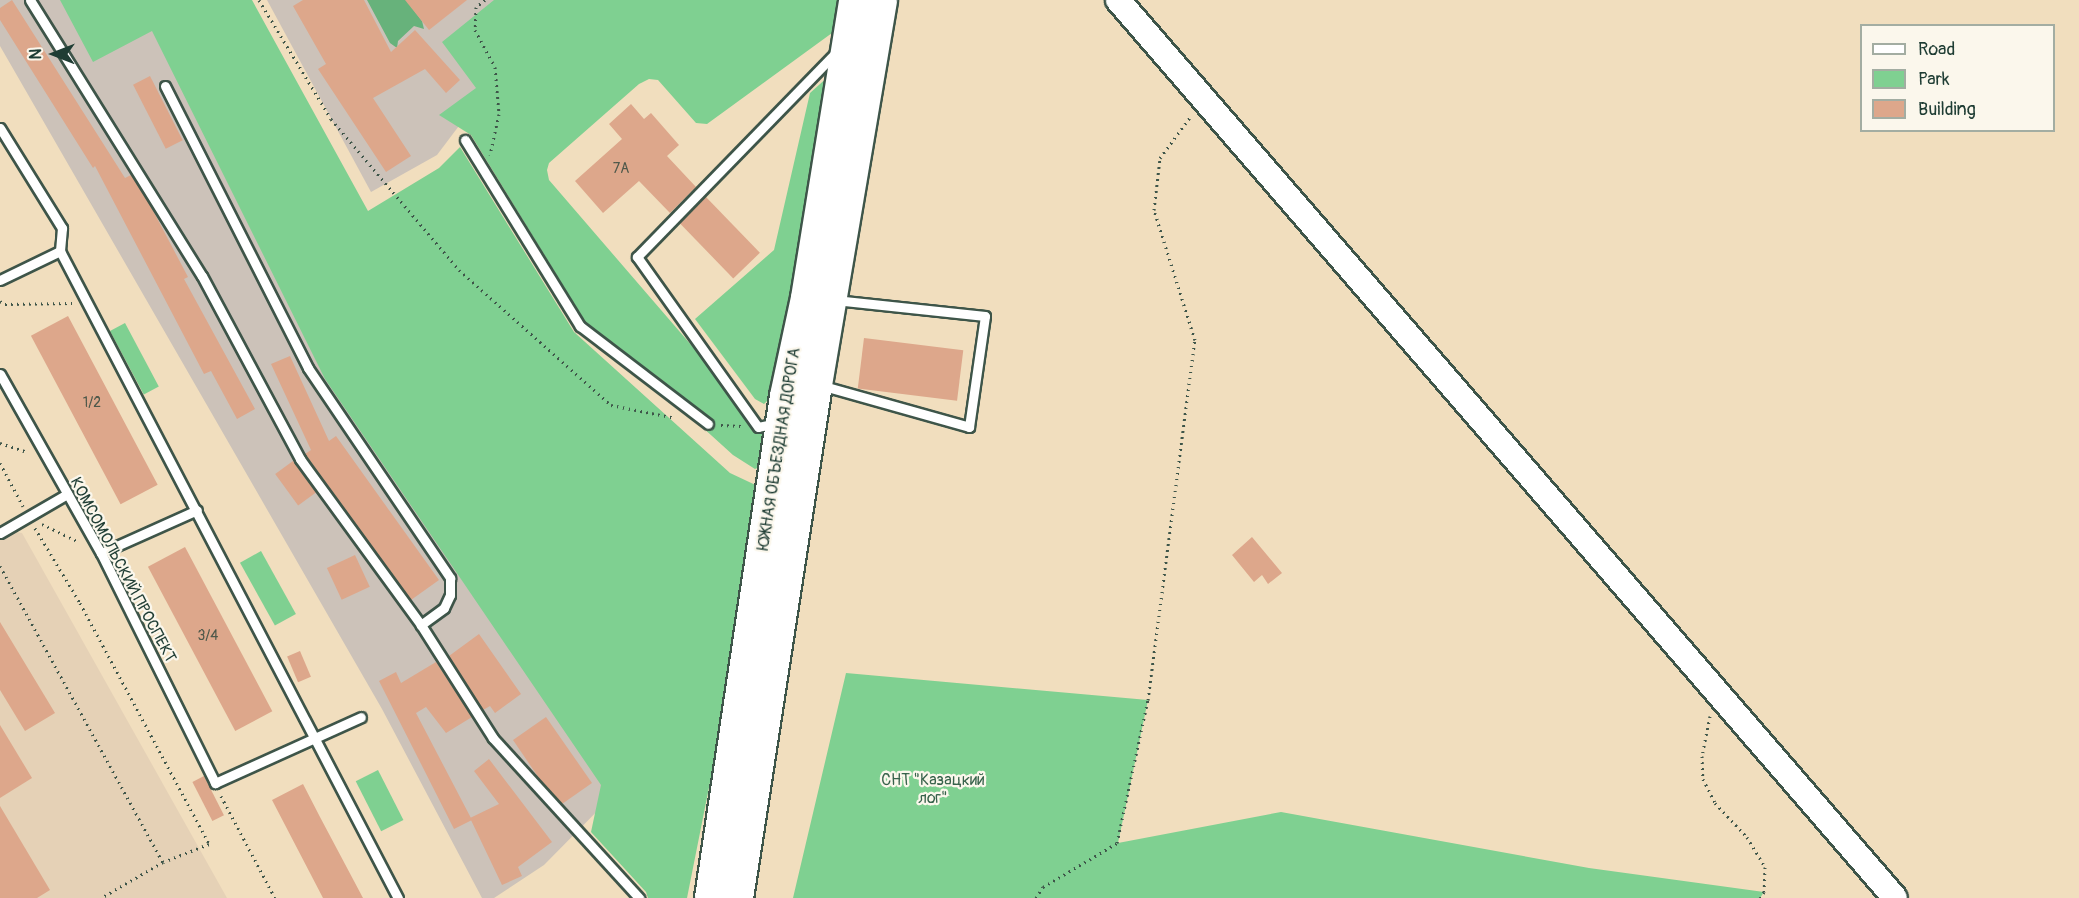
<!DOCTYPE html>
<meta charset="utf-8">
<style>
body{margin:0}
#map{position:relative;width:2079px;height:898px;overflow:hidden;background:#f1debe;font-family:Pangolin,sans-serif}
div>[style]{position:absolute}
.built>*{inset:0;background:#e5d1b6}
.industrial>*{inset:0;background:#ccc2b9}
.green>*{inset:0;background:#7fd091;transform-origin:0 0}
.forest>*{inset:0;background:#67b27b}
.building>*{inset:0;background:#dda78b;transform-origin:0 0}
.path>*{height:3px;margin-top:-1.5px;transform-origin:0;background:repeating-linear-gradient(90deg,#3e5549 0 1.5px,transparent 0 6px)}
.roads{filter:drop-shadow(2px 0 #3e5549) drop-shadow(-2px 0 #3e5549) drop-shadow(0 2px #3e5549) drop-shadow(0 -2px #3e5549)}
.service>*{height:9px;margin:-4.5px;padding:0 4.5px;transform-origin:4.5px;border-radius:4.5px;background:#fff}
.tertiary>*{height:24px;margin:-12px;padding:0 12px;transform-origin:12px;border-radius:12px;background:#fff}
.primary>*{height:30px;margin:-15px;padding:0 15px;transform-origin:15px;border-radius:15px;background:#fff}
span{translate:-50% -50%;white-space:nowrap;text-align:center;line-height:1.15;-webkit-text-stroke:4.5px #fbf7ec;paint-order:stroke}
.number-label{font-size:14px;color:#4e584a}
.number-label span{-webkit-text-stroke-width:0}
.street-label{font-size:16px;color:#1f3d34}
.park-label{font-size:16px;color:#37624b}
.legend{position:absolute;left:1860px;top:24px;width:195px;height:108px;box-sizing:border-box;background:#fbf7ec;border:2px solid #a3ada2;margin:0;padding:8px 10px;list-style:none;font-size:18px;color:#1f3d34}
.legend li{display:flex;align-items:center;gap:12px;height:30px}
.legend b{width:30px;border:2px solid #a3ada2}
.north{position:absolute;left:24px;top:24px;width:60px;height:60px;-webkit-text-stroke:4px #fbf7ec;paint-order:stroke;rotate:270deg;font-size:16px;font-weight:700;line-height:24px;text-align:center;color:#1f3d34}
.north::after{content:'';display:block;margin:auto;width:21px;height:27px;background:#1f3d34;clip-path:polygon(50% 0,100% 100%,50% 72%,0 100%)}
</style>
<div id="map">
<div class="built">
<div style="clip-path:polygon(0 529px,22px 533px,227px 898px,0 898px)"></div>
</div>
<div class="industrial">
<div style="clip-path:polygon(0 0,147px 0,619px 789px,544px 865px,494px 898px,482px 898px,382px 709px,0 46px)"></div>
<div style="clip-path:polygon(267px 0,498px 0,486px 90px,437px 155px,371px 192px)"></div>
</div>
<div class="green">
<div style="clip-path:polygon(60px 0,252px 0,368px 211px,439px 168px,460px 147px,574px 332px,730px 473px,768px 491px,687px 898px,648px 898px,646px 892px,591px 832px,601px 785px,325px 379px,152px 31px,93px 62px)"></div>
<div style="clip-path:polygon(494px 0,842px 0,832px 33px,707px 124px,696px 123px,658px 80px,649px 79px,639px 84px,549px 163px,547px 170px,549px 180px,773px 440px,764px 465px,755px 469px,733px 455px,584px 320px,471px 135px,439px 115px,476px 88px,442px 42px)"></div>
<div style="clip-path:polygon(830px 75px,774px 394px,764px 404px,755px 399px,695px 319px,774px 250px,810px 93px)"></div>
<div style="left:125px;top:323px;width:72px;height:17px;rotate:62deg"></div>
<div style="left:261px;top:551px;width:72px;height:24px;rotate:61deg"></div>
<div style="clip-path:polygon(846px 673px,1148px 700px,1118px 843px,1281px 812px,1589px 868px,1764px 892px,1760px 898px,793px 898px)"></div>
<div style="left:378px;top:770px;width:56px;height:25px;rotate:63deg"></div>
</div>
<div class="forest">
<div style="clip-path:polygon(367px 0,406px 0,422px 21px,424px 29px,414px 26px,398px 41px,397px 48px,390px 43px)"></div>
</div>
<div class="building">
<div style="clip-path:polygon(12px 0,125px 178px,131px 175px,149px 203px,188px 277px,184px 279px,255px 409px,237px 419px,211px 371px,204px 374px,95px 166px,93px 168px,0 20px,0 8px)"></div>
<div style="clip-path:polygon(303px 0,364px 0,391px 52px,415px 30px,460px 80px,446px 93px,425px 69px,373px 98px,411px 156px,386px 172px,318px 69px,326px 64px,293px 6px)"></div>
<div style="clip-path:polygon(405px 0,467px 0,429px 30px)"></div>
<div style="left:150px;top:76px;width:72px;height:19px;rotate:63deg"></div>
<div style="clip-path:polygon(631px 104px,644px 119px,651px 113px,679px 145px,667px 156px,696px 187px,670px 213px,639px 181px,603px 213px,575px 181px,622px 139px,609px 124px)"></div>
<div style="left:705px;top:196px;width:79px;height:37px;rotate:46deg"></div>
<div style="left:68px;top:316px;width:191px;height:42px;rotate:62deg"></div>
<div style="left:864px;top:338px;width:100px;height:51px;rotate:7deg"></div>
<div style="clip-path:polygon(290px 356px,329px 441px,336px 436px,439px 580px,411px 600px,305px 454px,311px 450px,271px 364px)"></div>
<div style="left:293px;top:461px;width:39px;height:22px;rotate:54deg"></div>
<div style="clip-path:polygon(1252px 537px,1282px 573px,1268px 584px,1262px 575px,1254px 582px,1232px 555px)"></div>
<div style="left:185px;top:547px;width:186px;height:42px;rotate:62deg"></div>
<div style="left:355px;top:555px;width:35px;height:31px;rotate:65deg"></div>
<div style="clip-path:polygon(0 622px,55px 713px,25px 731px,0 690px)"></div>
<div style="clip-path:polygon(479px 634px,521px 694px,495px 713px,490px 706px,483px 710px,449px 656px)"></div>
<div style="left:300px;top:651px;width:28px;height:14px;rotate:67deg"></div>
<div style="clip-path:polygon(436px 662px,472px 717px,446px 733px,426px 707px,416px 713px,472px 820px,454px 829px,379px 681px,396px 672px,401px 683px)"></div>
<div style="clip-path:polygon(546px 717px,592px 783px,562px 804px,541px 781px,513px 740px)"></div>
<div style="clip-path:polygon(0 725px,32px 778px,0 798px)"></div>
<div style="clip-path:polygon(489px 759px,552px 842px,518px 867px,522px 876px,502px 885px,470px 818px,499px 804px,474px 771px)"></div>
<div style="left:204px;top:776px;width:44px;height:13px;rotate:63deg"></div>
<div style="clip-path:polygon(303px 784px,320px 817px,363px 898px,323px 898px,272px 800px)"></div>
<div style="clip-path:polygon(0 806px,50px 890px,37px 898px,0 898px)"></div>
</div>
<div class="path">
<div style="left:259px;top:0;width:139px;rotate:58.8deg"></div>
<div style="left:331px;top:119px;width:198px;rotate:49.7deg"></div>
<div style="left:459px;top:270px;width:203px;rotate:41.6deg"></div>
<div style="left:611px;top:405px;width:66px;rotate:11.3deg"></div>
<div style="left:485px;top:0;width:11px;rotate:142deg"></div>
<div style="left:476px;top:7px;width:23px;rotate:92deg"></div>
<div style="left:475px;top:30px;width:42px;rotate:61.6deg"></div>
<div style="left:495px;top:67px;width:47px;rotate:85.1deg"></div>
<div style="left:499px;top:114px;width:42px;rotate:102.4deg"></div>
<div style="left:0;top:301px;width:6px;rotate:31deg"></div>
<div style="left:5px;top:304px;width:67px;rotate:-0.9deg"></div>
<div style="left:721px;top:425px;width:20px;rotate:3deg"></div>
<div style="left:0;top:443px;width:29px;rotate:18deg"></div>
<div style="left:0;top:463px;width:49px;rotate:61.9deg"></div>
<div style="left:42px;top:524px;width:41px;rotate:25.9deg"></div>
<div style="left:35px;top:528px;width:87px;rotate:59deg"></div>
<div style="left:80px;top:603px;width:273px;rotate:61.8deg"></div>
<div style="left:209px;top:844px;width:49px;rotate:158.6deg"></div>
<div style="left:0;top:566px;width:338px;rotate:61.2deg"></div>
<div style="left:163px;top:862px;width:72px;rotate:149.9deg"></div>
<div style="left:1710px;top:716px;width:41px;rotate:101.3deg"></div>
<div style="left:1702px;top:756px;width:23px;rotate:88deg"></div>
<div style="left:1703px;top:779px;width:27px;rotate:63deg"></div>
<div style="left:1715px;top:803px;width:47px;rotate:46.7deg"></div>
<div style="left:1747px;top:837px;width:35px;rotate:59deg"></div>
<div style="left:1765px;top:867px;width:25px;rotate:92deg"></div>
<div style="left:1764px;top:892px;width:7px;rotate:124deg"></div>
<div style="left:221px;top:796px;width:115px;rotate:62.1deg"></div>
<div style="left:1036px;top:898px;width:13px;rotate:-58deg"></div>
<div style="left:1043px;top:887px;width:86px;rotate:-30.7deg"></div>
<div style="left:1117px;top:843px;width:146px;rotate:-77.8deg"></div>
<div style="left:1148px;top:700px;width:363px;rotate:-82.6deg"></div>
<div style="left:1195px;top:340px;width:136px;rotate:-107.5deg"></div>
<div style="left:1154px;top:210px;width:52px;rotate:-83.4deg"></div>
<div style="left:1160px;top:158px;width:52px;rotate:-53.6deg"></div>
</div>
<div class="roads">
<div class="service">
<div style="left:30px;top:0;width:325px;rotate:58.1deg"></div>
<div style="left:202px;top:276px;width:208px;rotate:61.8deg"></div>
<div style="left:300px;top:459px;width:205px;rotate:53.9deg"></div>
<div style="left:421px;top:625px;width:134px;rotate:57.5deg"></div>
<div style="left:493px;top:738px;width:217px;rotate:47.6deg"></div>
<div style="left:165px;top:86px;width:316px;rotate:63.1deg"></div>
<div style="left:308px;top:368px;width:254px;rotate:55.9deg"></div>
<div style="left:450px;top:578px;width:17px;rotate:90deg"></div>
<div style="left:450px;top:595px;width:14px;rotate:115deg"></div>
<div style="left:444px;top:608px;width:29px;rotate:144deg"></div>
<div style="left:0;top:128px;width:118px;rotate:58.2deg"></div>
<div style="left:62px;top:228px;width:23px;rotate:95deg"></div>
<div style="left:465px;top:140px;width:219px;rotate:58.3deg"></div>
<div style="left:580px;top:326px;width:161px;rotate:37.4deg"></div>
<div style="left:0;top:280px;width:67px;rotate:-25.8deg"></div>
<div style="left:60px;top:251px;width:730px;rotate:62.42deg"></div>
<div style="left:0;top:374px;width:206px;rotate:60.6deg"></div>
<div style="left:101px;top:553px;width:257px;rotate:63.6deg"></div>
<div style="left:215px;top:783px;width:160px;rotate:-24.3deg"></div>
<div style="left:820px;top:385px;width:155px;rotate:15.7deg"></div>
<div style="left:969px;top:427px;width:112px;rotate:-81.8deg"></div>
<div style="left:985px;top:316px;width:151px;rotate:-173.9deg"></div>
<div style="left:777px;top:423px;width:19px;rotate:168deg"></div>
<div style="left:758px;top:427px;width:209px;rotate:-125.4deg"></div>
<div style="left:637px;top:257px;width:289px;rotate:-45.8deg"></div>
<div style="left:0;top:533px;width:78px;rotate:-30.2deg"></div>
<div style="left:101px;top:553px;width:105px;rotate:-24.1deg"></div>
</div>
<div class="tertiary">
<div style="left:1118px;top:0;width:1187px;rotate:49.13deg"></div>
</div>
<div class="primary">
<div style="left:710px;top:898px;width:508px;rotate:-81.5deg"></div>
<div style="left:785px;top:396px;width:100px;rotate:-77.9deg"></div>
<div style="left:806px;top:298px;width:302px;rotate:-80.8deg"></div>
<div style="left:738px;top:898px;width:519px;rotate:-81.25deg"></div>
<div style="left:817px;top:385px;width:390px;rotate:-80.4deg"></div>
</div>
</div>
<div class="number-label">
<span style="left:621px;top:169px">7А</span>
<span style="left:92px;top:403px">1/2</span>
<span style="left:208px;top:636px">3/4</span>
</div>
<div class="street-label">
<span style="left:779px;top:449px;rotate:-81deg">ЮЖНАЯ ОБЪЕЗДНАЯ ДОРОГА</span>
<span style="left:123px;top:570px;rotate:62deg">КОМСОМОЛЬСКИЙ ПРОСПЕКТ</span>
</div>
<div class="park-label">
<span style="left:933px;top:789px">СНТ "Казацкий<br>лог"</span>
</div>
<ul class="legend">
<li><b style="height:8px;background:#fff"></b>Road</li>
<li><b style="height:16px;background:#7fd091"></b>Park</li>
<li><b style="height:16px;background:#dda78b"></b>Building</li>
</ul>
<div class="north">N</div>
</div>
